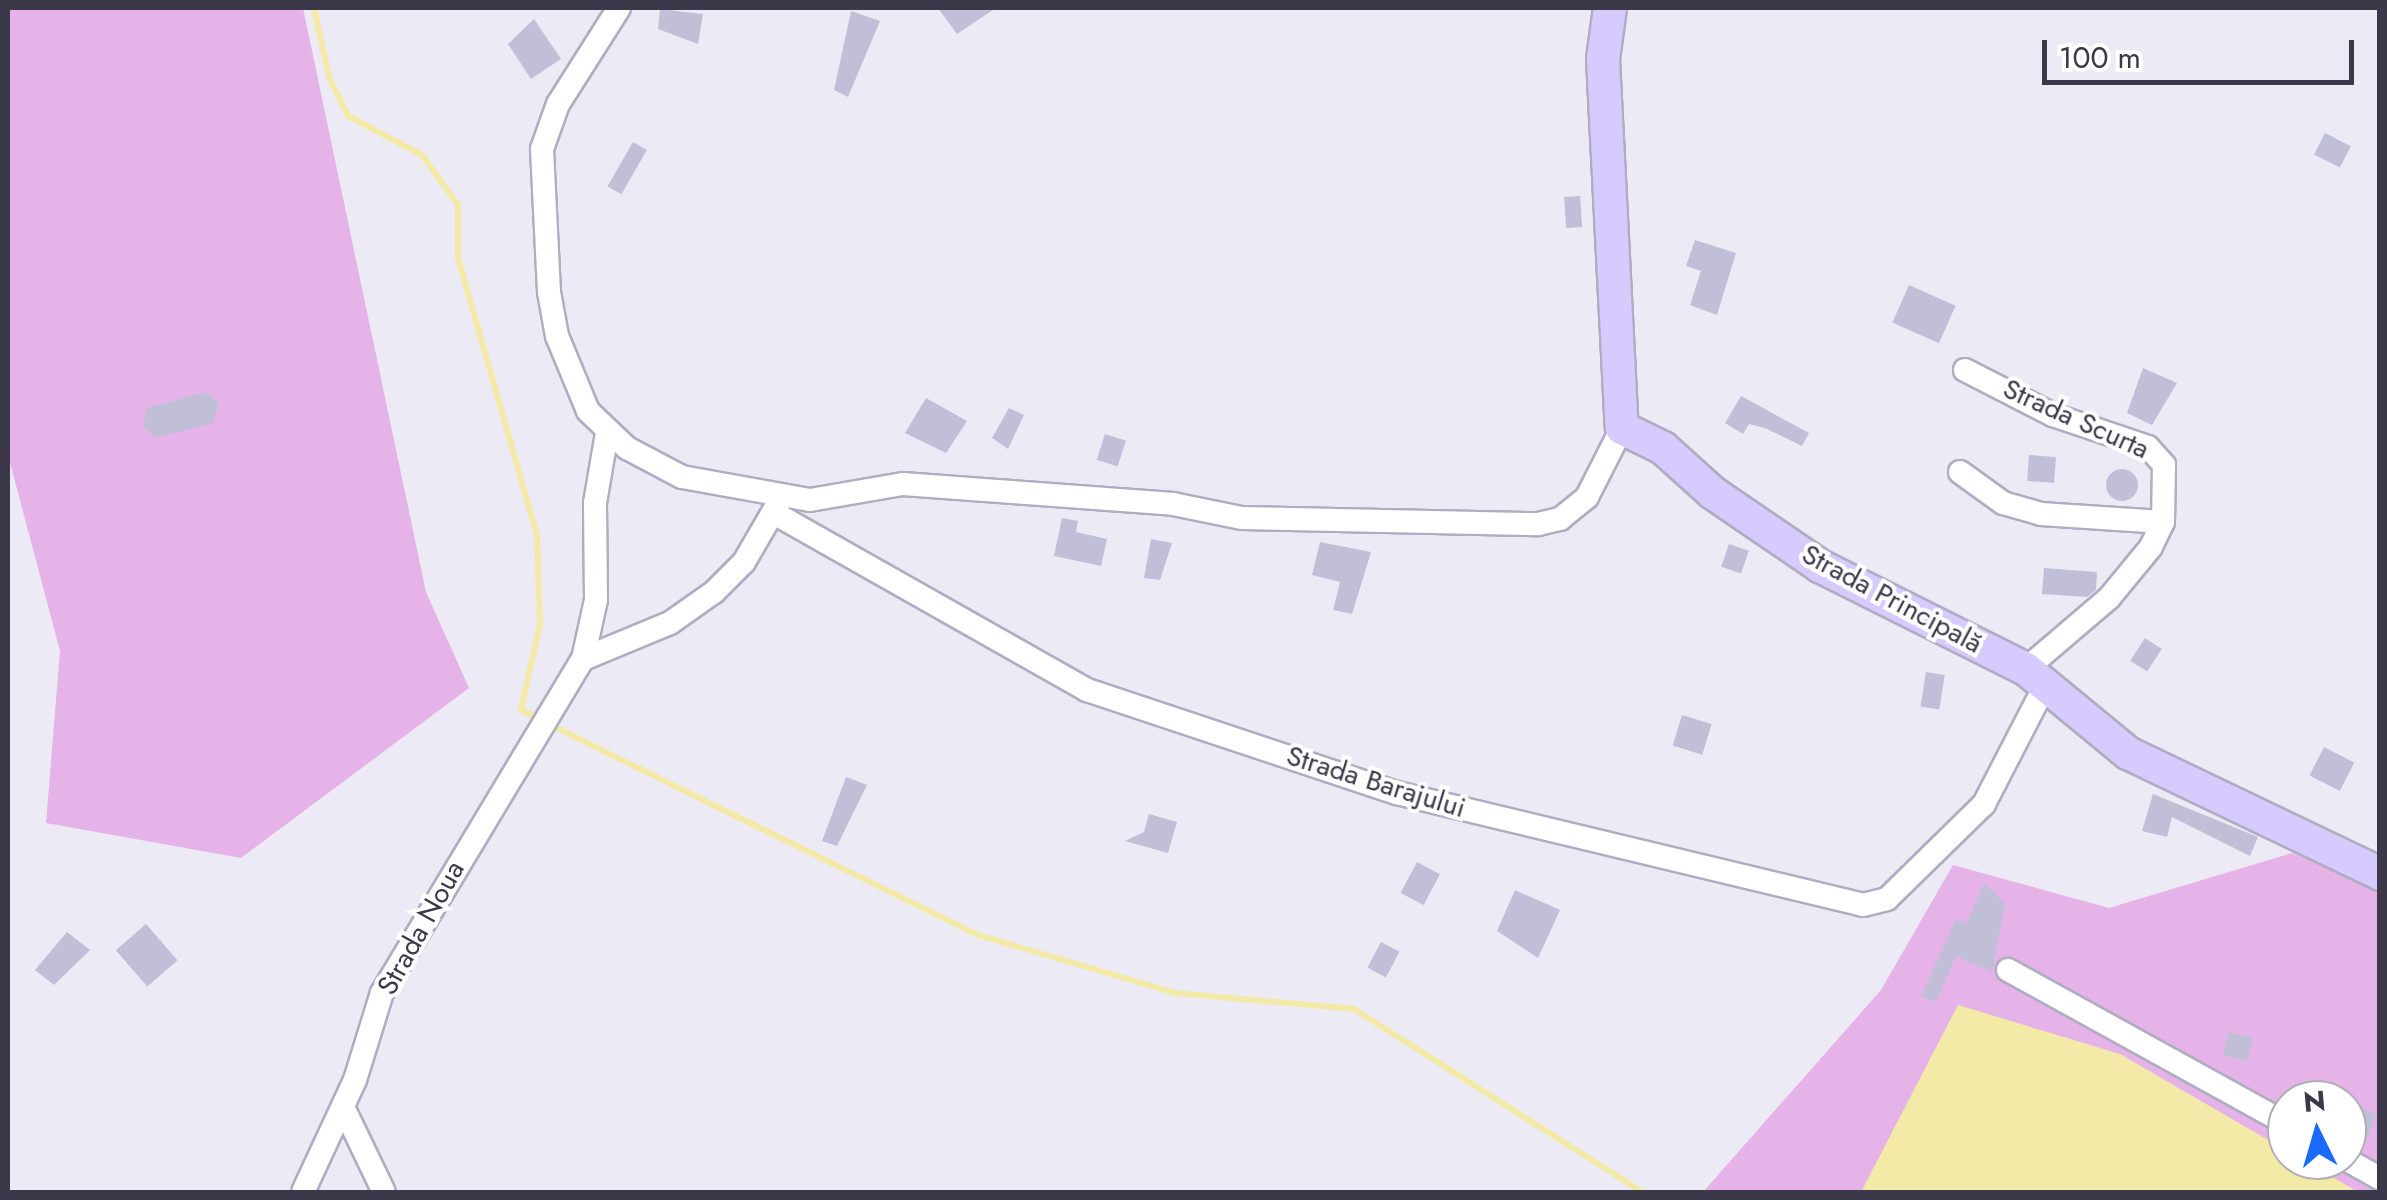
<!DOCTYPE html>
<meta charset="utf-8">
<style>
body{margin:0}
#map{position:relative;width:2387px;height:1200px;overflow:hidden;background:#eceaf5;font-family:Jost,sans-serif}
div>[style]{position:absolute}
.green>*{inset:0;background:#e6b3e9}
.water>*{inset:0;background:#f2eaa6}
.stream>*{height:6px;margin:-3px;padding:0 3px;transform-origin:3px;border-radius:3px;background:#f2eaa6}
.building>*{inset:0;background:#c1bfd7;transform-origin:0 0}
.round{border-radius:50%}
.roads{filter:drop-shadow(2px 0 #b0acc1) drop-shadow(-2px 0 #b0acc1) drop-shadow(0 2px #b0acc1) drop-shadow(0 -2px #b0acc1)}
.street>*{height:22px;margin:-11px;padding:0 11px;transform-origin:11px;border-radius:11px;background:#fff}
.secondary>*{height:32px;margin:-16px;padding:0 16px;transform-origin:16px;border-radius:16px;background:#d7caff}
span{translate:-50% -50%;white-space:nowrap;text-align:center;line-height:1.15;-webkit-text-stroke:8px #fff;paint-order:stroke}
.street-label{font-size:28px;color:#3a3849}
.frame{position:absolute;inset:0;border:10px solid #3a3849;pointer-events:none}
.north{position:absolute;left:2267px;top:1080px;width:100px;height:100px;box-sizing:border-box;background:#fff;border:2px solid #b0afb6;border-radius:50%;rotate:355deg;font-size:28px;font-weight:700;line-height:40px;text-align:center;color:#3a3849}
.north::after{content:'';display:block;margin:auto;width:35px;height:45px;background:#1a6bfc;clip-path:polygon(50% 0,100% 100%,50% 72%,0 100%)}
.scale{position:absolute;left:2042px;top:40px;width:312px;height:45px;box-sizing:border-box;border:5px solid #3a3849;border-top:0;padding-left:12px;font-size:30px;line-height:35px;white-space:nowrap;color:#3a3849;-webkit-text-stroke:8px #fff;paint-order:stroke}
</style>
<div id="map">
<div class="green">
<div style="clip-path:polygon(8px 8px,303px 8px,426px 592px,469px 688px,241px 858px,46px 823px,60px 651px,8px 455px)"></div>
<div style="clip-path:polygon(evenodd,2292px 853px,2379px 889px,2379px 1192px,1703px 1192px,1881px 990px,1953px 865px,2109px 908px,2292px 853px,2287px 1100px,2347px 1100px,2347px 1160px,2287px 1160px,2287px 1100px)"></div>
</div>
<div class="water">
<div style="clip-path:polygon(1958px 1005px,2120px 1054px,2287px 1151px,2287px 1160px,2303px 1160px,2358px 1192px,1861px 1192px)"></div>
</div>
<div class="stream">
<div style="left:314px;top:8px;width:71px;rotate:77.7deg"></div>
<div style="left:329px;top:77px;width:43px;rotate:64deg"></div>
<div style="left:348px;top:116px;width:84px;rotate:27.8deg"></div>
<div style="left:422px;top:155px;width:62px;rotate:54.2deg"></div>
<div style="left:458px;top:205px;width:53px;rotate:90deg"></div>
<div style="left:458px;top:258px;width:288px;rotate:74.1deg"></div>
<div style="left:537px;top:535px;width:89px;rotate:88.1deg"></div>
<div style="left:540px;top:624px;width:88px;rotate:102.5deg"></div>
<div style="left:521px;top:710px;width:21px;rotate:25deg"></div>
<div style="left:551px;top:725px;width:476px;rotate:26.2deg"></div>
<div style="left:978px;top:935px;width:205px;rotate:16.4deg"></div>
<div style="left:1175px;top:993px;width:180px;rotate:5.1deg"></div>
<div style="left:1354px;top:1009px;width:341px;rotate:32.4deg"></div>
</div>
<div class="building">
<div style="clip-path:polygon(938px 8px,992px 8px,993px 10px,957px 34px)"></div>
<div style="clip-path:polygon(660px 9px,703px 14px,698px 44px,658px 29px)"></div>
<div style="clip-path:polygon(851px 11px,880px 21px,848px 97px,834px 90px)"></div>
<div style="clip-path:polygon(534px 19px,561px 59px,531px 79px,508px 44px)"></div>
<div style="left:2325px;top:133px;width:29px;height:24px;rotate:27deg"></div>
<div style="left:633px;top:142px;width:16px;height:51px;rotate:30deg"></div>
<div style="left:1580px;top:196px;width:31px;height:16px;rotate:86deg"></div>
<div style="clip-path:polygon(1695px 240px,1736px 253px,1717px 315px,1690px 305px,1701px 271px,1686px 266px)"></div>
<div style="left:1909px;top:285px;width:51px;height:41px;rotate:24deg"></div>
<div style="clip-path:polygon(2143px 368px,2177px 383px,2152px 425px,2127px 413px)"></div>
<div style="clip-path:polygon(206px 392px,219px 404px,213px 423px,155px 438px,143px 427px,147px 408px)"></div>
<div style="clip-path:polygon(1741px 396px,1809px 433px,1802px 446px,1765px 428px,1749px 424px,1743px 434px,1725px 423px)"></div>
<div style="clip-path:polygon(926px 398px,967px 421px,946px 453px,905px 433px)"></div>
<div style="clip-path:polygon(1009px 408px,1024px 415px,1008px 449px,992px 438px)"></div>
<div style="left:1105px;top:434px;width:22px;height:27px;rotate:18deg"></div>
<div style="left:2029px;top:455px;width:27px;height:26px;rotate:4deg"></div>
<div class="round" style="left:2106px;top:469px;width:32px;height:32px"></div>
<div style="clip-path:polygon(1062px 518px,1078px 521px,1076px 532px,1107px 539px,1101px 566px,1054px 556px)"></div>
<div style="clip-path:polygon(1151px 539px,1172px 543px,1160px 580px,1144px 578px)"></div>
<div style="clip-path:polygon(1320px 542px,1371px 552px,1352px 614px,1333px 610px,1340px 582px,1312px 575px)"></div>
<div style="left:1729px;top:544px;width:21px;height:24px;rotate:19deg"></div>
<div style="clip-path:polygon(2044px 568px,2097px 572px,2096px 590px,2087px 597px,2042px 594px)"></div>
<div style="left:2145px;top:638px;width:20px;height:27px;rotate:33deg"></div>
<div style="left:1926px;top:672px;width:19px;height:35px;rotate:9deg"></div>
<div style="left:1682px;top:715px;width:31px;height:32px;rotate:17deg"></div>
<div style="left:2324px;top:747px;width:34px;height:32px;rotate:27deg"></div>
<div style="clip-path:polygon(846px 777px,867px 785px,837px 846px,822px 841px)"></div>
<div style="clip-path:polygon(2153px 794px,2258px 837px,2250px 856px,2172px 817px,2167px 837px,2142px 831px)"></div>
<div style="clip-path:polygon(1149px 814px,1177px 822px,1168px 853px,1125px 841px,1144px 832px)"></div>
<div style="left:1417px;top:862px;width:26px;height:35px;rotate:28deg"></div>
<div style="clip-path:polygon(1984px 883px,2005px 903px,1992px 972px,1956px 956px,1936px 1002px,1921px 996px,1956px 919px,1966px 924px)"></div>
<div style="clip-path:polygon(1515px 890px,1560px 910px,1538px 958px,1497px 931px)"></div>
<div style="left:146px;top:924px;width:48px;height:40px;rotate:49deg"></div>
<div style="clip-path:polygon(67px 932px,90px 950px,54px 985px,35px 970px)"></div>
<div style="left:1381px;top:942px;width:21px;height:29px;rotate:28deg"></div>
<div style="left:2228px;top:1032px;width:25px;height:24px;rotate:12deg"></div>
<div style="clip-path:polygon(2347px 1102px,2377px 1114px,2366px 1141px,2347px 1134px)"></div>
</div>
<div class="roads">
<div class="street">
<div style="left:619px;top:8px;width:114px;rotate:122.4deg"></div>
<div style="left:558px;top:104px;width:48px;rotate:109.6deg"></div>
<div style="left:542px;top:149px;width:143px;rotate:87.2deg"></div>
<div style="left:549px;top:292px;width:45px;rotate:79.7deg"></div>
<div style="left:557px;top:336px;width:81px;rotate:67.5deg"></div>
<div style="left:588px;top:411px;width:54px;rotate:43.5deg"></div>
<div style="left:627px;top:448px;width:62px;rotate:27.8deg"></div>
<div style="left:682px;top:477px;width:130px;rotate:10.2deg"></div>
<div style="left:810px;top:500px;width:94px;rotate:-9.8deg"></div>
<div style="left:903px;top:484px;width:271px;rotate:4.2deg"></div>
<div style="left:1173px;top:504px;width:70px;rotate:11.5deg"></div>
<div style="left:1242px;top:518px;width:296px;rotate:1.2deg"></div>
<div style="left:1538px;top:524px;width:23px;rotate:-13deg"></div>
<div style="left:1560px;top:519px;width:35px;rotate:-39deg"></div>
<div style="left:1587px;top:497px;width:77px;rotate:-63.1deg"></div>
<div style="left:1965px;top:370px;width:99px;rotate:27.1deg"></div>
<div style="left:2053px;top:415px;width:100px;rotate:18.6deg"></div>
<div style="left:2148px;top:447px;width:24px;rotate:48deg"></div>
<div style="left:2164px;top:465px;width:57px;rotate:91deg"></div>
<div style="left:2163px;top:522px;width:28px;rotate:116deg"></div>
<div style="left:2151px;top:547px;width:66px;rotate:129.5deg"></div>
<div style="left:2109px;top:598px;width:109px;rotate:139.5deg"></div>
<div style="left:1960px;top:472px;width:53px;rotate:35.8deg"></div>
<div style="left:2003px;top:503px;width:40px;rotate:16deg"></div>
<div style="left:2041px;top:514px;width:122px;rotate:3.8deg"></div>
<div style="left:774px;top:513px;width:360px;rotate:29.5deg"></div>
<div style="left:1087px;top:690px;width:327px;rotate:18.4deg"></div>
<div style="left:1397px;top:793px;width:479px;rotate:13.5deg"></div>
<div style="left:1863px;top:905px;width:25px;rotate:-14deg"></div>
<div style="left:1887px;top:899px;width:136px;rotate:-44.4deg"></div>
<div style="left:1984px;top:804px;width:135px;rotate:-62.7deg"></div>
<div style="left:583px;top:659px;width:94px;rotate:-22.5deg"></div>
<div style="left:670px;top:623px;width:54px;rotate:-35.2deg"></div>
<div style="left:714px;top:592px;width:42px;rotate:-45deg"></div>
<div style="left:744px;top:562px;width:72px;rotate:-59.9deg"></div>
<div style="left:2008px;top:970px;width:319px;rotate:28.9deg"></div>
<div style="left:344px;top:1109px;width:92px;rotate:64.3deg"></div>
<div style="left:2347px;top:1160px;width:38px;rotate:29deg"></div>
<div style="left:303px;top:1192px;width:123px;rotate:-65.1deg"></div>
<div style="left:355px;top:1080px;width:91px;rotate:-72.8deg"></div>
<div style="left:382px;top:993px;width:390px;rotate:-59deg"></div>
<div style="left:583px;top:659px;width:60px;rotate:-77.6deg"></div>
<div style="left:596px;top:600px;width:97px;rotate:-90.6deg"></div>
<div style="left:595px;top:503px;width:71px;rotate:-80.3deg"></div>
</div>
<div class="secondary">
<div style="left:1610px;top:8px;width:51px;rotate:97.8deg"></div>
<div style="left:1603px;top:59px;width:369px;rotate:87.1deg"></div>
<div style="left:1622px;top:428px;width:46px;rotate:26deg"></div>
<div style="left:1663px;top:448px;width:67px;rotate:42deg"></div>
<div style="left:1713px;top:493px;width:130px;rotate:34.3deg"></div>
<div style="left:1820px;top:566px;width:230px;rotate:26.6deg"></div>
<div style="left:2026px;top:669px;width:132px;rotate:39.5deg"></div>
<div style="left:2128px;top:753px;width:280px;rotate:25.6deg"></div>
</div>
</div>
<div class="street-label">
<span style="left:2076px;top:419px;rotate:24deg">Strada Scurta</span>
<span style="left:1892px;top:599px;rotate:28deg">Strada Principală</span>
<span style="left:1376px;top:782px;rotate:17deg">Strada Barajului</span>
<span style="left:421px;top:928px;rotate:-61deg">Strada Noua</span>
</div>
<div class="frame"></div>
<div class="north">N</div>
<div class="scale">100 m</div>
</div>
